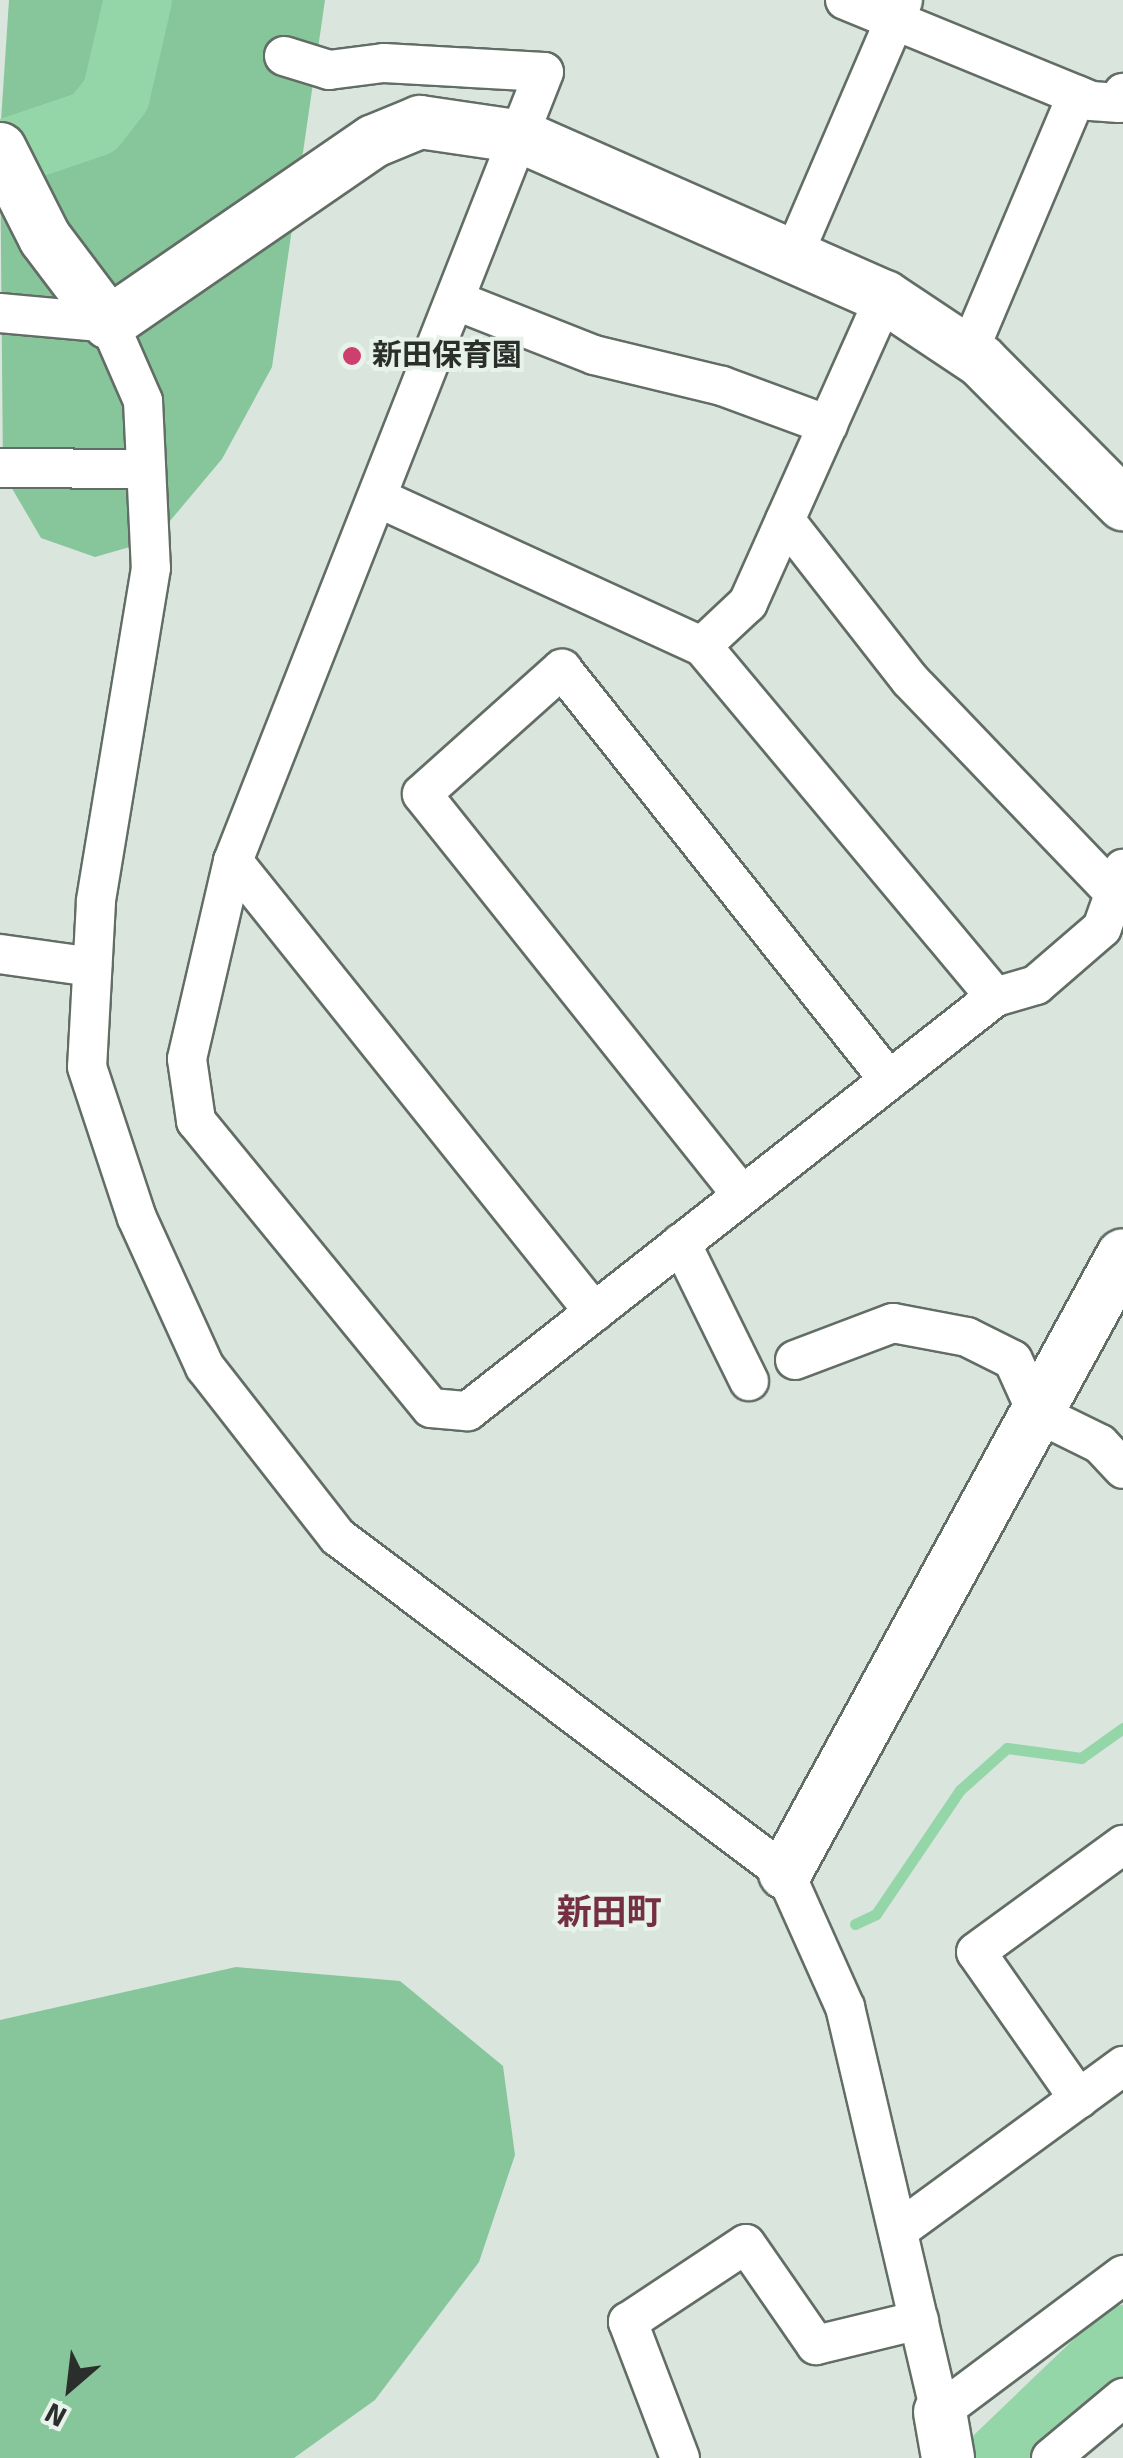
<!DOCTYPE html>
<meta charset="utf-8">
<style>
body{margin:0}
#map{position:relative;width:1123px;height:2458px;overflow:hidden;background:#dae6dd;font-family:Signika,"Noto Sans JP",sans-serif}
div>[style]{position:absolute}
.forest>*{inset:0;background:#86c69a}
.stream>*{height:11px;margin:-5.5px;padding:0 5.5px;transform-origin:5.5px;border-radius:5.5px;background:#95d6a9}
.river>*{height:68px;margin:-34px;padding:0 34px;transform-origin:34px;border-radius:34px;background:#95d6a9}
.roads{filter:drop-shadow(2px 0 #626d65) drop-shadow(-2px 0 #626d65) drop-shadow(0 2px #626d65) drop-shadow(0 -2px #626d65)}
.street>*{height:38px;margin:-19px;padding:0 19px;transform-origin:19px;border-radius:19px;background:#fff}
.secondary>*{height:52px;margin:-26px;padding:0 26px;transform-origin:26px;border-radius:26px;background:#fff}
.dots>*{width:28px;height:28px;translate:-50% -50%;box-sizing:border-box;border:5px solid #e7f3ea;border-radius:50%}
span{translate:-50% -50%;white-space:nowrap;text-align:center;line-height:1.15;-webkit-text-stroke:8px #e7f3ea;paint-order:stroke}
.poi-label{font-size:30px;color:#2b2f2c;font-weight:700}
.left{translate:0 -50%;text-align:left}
.quarter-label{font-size:35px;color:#752f44;font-weight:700}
.north{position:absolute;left:20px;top:2338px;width:100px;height:100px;-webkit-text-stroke:8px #e7f3ea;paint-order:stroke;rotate:208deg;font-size:28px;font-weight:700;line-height:40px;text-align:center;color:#2b2f2c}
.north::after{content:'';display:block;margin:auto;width:35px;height:45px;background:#2b2f2c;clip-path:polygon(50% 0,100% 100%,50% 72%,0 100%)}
</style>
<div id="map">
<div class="forest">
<div style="clip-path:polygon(9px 0,325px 0,272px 367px,222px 459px,154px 540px,95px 557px,41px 538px,3px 473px,0 136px)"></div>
<div style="clip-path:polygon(236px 1967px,400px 1981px,503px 2066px,515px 2155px,479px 2262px,375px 2400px,294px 2458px,0 2458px,0 2020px)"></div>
</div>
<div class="stream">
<div style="left:855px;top:1924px;width:23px;rotate:-25deg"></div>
<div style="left:876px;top:1914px;width:150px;rotate:-55.9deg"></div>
<div style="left:960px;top:1790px;width:63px;rotate:-41.8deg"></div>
<div style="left:1007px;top:1748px;width:75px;rotate:7.7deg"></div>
<div style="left:1081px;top:1758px;width:52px;rotate:-35.5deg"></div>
</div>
<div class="river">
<div style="left:0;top:155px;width:99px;rotate:-18.8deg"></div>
<div style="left:94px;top:123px;width:36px;rotate:-52deg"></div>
<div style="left:116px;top:95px;width:98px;rotate:-77deg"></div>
<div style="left:999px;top:2458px;width:172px;rotate:-43.8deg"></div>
</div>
<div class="roads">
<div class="street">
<div style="left:845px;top:0;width:266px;rotate:22.3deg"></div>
<div style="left:1091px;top:101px;width:28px;rotate:4deg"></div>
<div style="left:1119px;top:103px;width:11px;rotate:-68deg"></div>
<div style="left:284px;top:56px;width:47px;rotate:17.3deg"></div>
<div style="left:329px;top:70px;width:55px;rotate:-7.3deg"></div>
<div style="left:384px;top:63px;width:160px;rotate:3.2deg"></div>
<div style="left:544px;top:72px;width:848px;rotate:111.51deg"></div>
<div style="left:233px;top:861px;width:203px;rotate:103.1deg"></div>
<div style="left:187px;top:1059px;width:63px;rotate:81.7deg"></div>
<div style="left:196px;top:1121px;width:371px;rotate:50.7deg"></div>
<div style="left:431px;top:1408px;width:37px;rotate:5deg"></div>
<div style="left:468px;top:1411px;width:670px;rotate:-38.15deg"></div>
<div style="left:995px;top:997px;width:43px;rotate:-16.3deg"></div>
<div style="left:1036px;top:985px;width:87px;rotate:-40.8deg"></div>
<div style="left:1102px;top:928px;width:63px;rotate:-70.4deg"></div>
<div style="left:793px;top:256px;width:278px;rotate:-66.7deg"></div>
<div style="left:457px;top:301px;width:147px;rotate:21.5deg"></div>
<div style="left:594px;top:355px;width:132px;rotate:13.6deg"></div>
<div style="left:722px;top:386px;width:113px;rotate:20.2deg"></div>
<div style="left:0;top:313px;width:109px;rotate:5.2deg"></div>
<div style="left:109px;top:323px;width:85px;rotate:66.4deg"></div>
<div style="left:143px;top:401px;width:167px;rotate:87.3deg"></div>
<div style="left:151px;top:568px;width:338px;rotate:99.4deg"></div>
<div style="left:96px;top:902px;width:165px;rotate:93.1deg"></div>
<div style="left:87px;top:1067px;width:159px;rotate:71.7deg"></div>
<div style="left:137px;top:1218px;width:164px;rotate:65.5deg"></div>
<div style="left:205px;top:1367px;width:216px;rotate:52deg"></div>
<div style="left:338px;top:1537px;width:559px;rotate:36.93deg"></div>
<div style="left:785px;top:1873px;width:147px;rotate:65.9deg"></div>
<div style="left:845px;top:2007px;width:416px;rotate:76.8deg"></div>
<div style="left:940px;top:2412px;width:229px;rotate:-36.8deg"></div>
<div style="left:968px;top:353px;width:280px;rotate:-67.1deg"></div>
<div style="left:0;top:468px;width:146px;rotate:0.4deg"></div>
<div style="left:378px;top:498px;width:356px;rotate:24.6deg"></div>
<div style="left:702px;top:646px;width:457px;rotate:50.1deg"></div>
<div style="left:785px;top:520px;width:203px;rotate:52deg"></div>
<div style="left:910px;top:680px;width:295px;rotate:46.2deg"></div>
<div style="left:702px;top:646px;width:63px;rotate:-43.1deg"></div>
<div style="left:748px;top:603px;width:335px;rotate:-65.9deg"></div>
<div style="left:233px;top:861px;width:578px;rotate:51.32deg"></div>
<div style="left:0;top:954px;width:93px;rotate:8deg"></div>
<div style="left:742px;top:1195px;width:513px;rotate:-128.59deg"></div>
<div style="left:422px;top:794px;width:188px;rotate:-41.8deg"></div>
<div style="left:562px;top:669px;width:525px;rotate:51.49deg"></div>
<div style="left:681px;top:1243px;width:154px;rotate:63.8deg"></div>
<div style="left:795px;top:1360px;width:105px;rotate:-20.7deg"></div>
<div style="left:893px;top:1323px;width:75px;rotate:10.7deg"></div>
<div style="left:967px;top:1337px;width:51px;rotate:26.6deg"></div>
<div style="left:1013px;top:1360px;width:58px;rotate:65.6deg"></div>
<div style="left:1037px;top:1413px;width:70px;rotate:26.2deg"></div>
<div style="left:1100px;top:1444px;width:34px;rotate:47deg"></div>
<div style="left:1079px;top:2099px;width:179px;rotate:-125deg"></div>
<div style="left:976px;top:1952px;width:182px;rotate:-36.1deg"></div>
<div style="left:899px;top:2230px;width:278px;rotate:-36.2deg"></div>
<div style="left:680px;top:2458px;width:146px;rotate:-110.9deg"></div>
<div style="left:628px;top:2322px;width:141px;rotate:-33.5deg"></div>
<div style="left:746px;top:2244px;width:123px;rotate:55.3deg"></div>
<div style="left:816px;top:2345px;width:106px;rotate:-13.6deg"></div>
<div style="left:1051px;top:2458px;width:94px;rotate:-39.8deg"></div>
</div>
<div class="secondary">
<div style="left:0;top:149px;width:100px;rotate:63.2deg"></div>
<div style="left:45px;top:238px;width:106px;rotate:53deg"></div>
<div style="left:109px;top:323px;width:321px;rotate:-34.5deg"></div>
<div style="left:374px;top:141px;width:50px;rotate:-22.4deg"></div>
<div style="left:420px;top:122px;width:103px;rotate:8.4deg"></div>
<div style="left:522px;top:137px;width:397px;rotate:23.8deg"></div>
<div style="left:885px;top:297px;width:115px;rotate:33.7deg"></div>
<div style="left:981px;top:361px;width:202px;rotate:45.2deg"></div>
<div style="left:785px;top:1873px;width:704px;rotate:-61.32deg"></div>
<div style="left:940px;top:2412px;width:47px;rotate:80.1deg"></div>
</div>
</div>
<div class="dots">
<div style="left:352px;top:356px;background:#cc3f6f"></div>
</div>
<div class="poi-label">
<span class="left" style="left:372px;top:356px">新田保育園</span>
</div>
<div class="quarter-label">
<span style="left:609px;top:1913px">新田町</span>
</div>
<div class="north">N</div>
</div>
